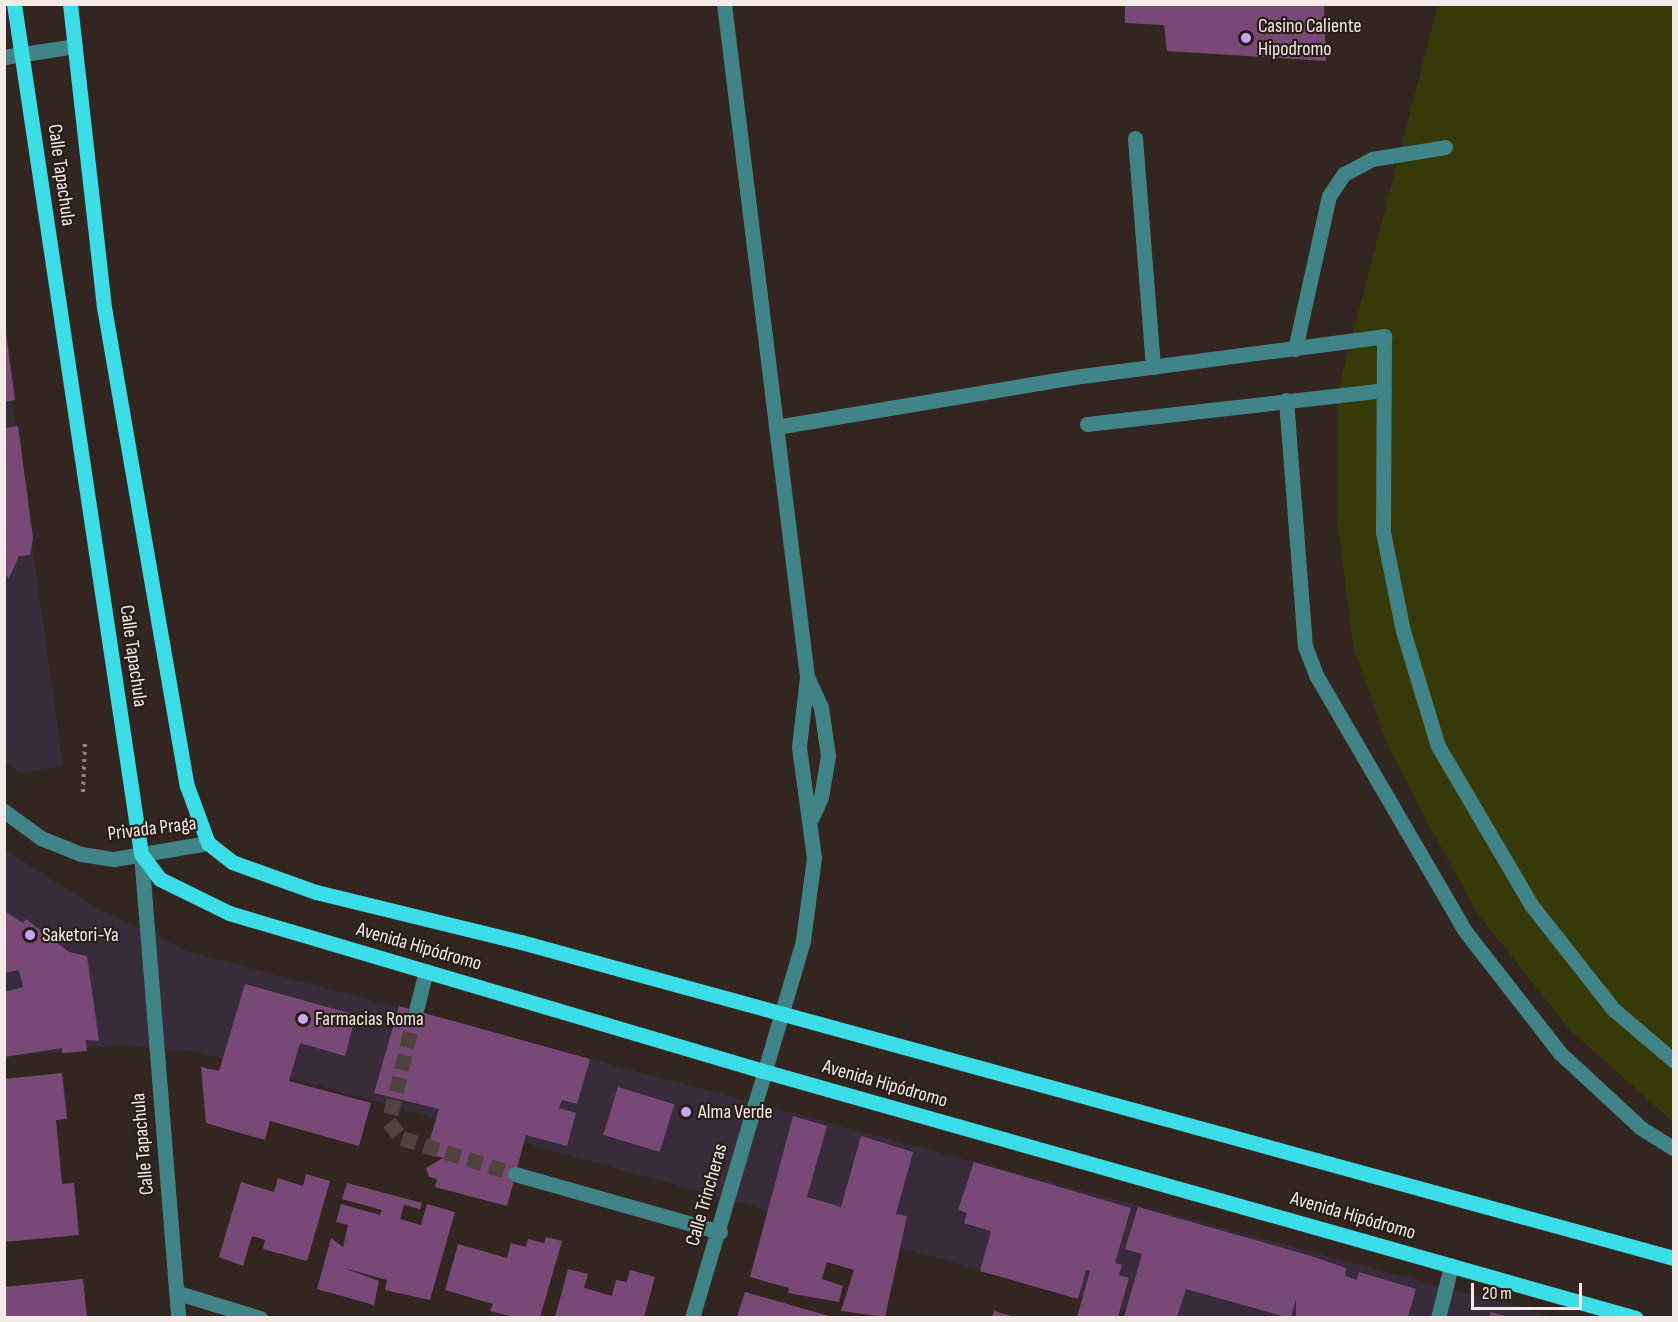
<!DOCTYPE html>
<meta charset="utf-8">
<style>
body{margin:0}
#map{position:relative;width:1678px;height:1322px;overflow:hidden;background:#332621;font-family:"Sofia Sans Condensed",sans-serif}
div>[style]{position:absolute}
.commercial>*{inset:0;background:#382c3b}
.green>*{inset:0;background:#363908}
.building>*{inset:0;background:#784976;transform-origin:0 0}
.minor-tunnel>*{height:15px;margin-top:-7.5px;transform-origin:0;background:repeating-linear-gradient(90deg,#50433f 0 15px,transparent 0 23px)}
.path>*{height:4px;margin-top:-2px;transform-origin:0;background:repeating-linear-gradient(90deg,#8f8480 0 3px,transparent 0 7.5px)}
.minor>*{height:15px;margin:-7.5px;padding:0 7.5px;transform-origin:7.5px;border-radius:7.5px;background:#418487}
.major>*{height:15px;margin:-7.5px;padding:0 7.5px;transform-origin:7.5px;border-radius:7.5px;background:#3bdee6}
.dots>*{width:16px;height:16px;translate:-50% -50%;box-sizing:border-box;border:3px solid #291d18;border-radius:50%}
span{translate:-50% -50%;white-space:nowrap;text-align:center;line-height:1.15;-webkit-text-stroke:4.5px #291d18;paint-order:stroke}
.poi-label{font-size:20px;color:#f3eae7}
.left{translate:0 -50%;text-align:left}
.street-label{font-size:20px;color:#f3eae7}
.frame{position:absolute;inset:0;border:6px solid #f3eae7;pointer-events:none}
.scale{position:absolute;left:1471px;top:1283px;width:111px;height:27px;box-sizing:border-box;border:3px solid #f3eae7;border-top:0;padding-left:8px;font-size:18px;line-height:21px;white-space:nowrap;color:#f3eae7;-webkit-text-stroke:4px #291d18;paint-order:stroke}
</style>
<div id="map">
<div class="commercial">
<div style="clip-path:polygon(4px 345px,63px 766px,20px 773px,4px 761px)"></div>
<div style="clip-path:polygon(4px 849px,95px 907px,190px 952px,1555px 1317px,1150px 1317px,194px 1051px,120px 1045px,5px 1057px)"></div>
</div>
<div class="green">
<div style="clip-path:polygon(1438px 5px,1673px 5px,1673px 1122px,1569px 1029px,1475px 910px,1388px 747px,1353px 645px,1337px 520px,1337px 395px)"></div>
</div>
<div class="building">
<div style="clip-path:polygon(1125px 4px,1324px 4px,1326px 61px,1167px 51px,1164px 25px,1125px 23px)"></div>
<div style="clip-path:polygon(4px 318px,15px 400px,4px 402px)"></div>
<div style="clip-path:polygon(18px 426px,33px 538px,30px 555px,19px 556px,9px 578px,5px 575px,5px 428px)"></div>
<div style="clip-path:polygon(4px 911px,23px 923px,26px 919px,69px 952px,87px 956px,99px 1041px,86px 1040px,87px 1051px,62px 1053px,62px 1048px,4px 1057px,4px 992px,23px 987px,19px 970px,4px 973px)"></div>
<div style="clip-path:polygon(245px 984px,356px 1015px,345px 1056px,300px 1043px,289px 1081px,371px 1103px,359px 1146px,270px 1121px,265px 1140px,206px 1123px,201px 1067px,219px 1071px)"></div>
<div style="clip-path:polygon(399px 1006px,590px 1059px,577px 1104px,562px 1100px,559px 1108px,576px 1113px,567px 1146px,526px 1135px,507px 1206px,435px 1187px,437px 1179px,429px 1177px,426px 1168px,443px 1158px,426px 1153px,439px 1109px,374px 1093px)"></div>
<div style="clip-path:polygon(62px 1073px,67px 1119px,56px 1120px,62px 1184px,74px 1183px,79px 1235px,4px 1242px,4px 1079px)"></div>
<div style="left:618px;top:1087px;width:59px;height:50px;rotate:17deg"></div>
<div style="clip-path:polygon(793px 1116px,827px 1126px,807px 1197px,841px 1207px,861px 1136px,913px 1152px,896px 1214px,907px 1216px,885px 1317px,841px 1311px,854px 1270px,827px 1262px,822px 1279px,843px 1286px,839px 1302px,788px 1293px,789px 1288px,750px 1277px)"></div>
<div style="clip-path:polygon(974px 1162px,1131px 1208px,1115px 1263px,1122px 1265px,1119px 1275px,1129px 1278px,1118px 1317px,1077px 1317px,1090px 1271px,1086px 1270px,1078px 1299px,980px 1271px,991px 1231px,964px 1223px,967px 1213px,958px 1210px)"></div>
<div style="clip-path:polygon(306px 1174px,330px 1181px,307px 1261px,263px 1249px,265px 1240px,252px 1236px,243px 1266px,219px 1257px,241px 1182px,274px 1192px,278px 1178px,303px 1186px)"></div>
<div style="clip-path:polygon(347px 1183px,422px 1203px,420px 1209px,404px 1205px,400px 1219px,421px 1225px,427px 1204px,455px 1212px,430px 1300px,385px 1290px,387px 1280px,344px 1268px,379px 1281px,374px 1305px,317px 1289px,331px 1238px,343px 1247px,348px 1225px,336px 1222px,341px 1204px,380px 1215px,382px 1210px,342px 1199px)"></div>
<div style="clip-path:polygon(1138px 1207px,1308px 1255px,1346px 1268px,1345px 1276px,1357px 1280px,1359px 1272px,1416px 1289px,1408px 1317px,1296px 1317px,1296px 1299px,1291px 1317px,1286px 1317px,1186px 1289px,1177px 1317px,1124px 1317px,1142px 1254px,1125px 1249px)"></div>
<div style="clip-path:polygon(546px 1237px,562px 1241px,540px 1317px,513px 1317px,490px 1311px,493px 1304px,445px 1290px,458px 1244px,507px 1258px,511px 1243px,526px 1247px,528px 1239px,544px 1243px)"></div>
<div style="clip-path:polygon(568px 1269px,588px 1274px,584px 1288px,612px 1296px,616px 1280px,627px 1282px,630px 1270px,655px 1277px,644px 1317px,555px 1317px)"></div>
<div style="clip-path:polygon(83px 1279px,87px 1317px,4px 1317px,4px 1287px)"></div>
<div style="clip-path:polygon(745px 1292px,829px 1316px,847px 1317px,737px 1317px)"></div>
<div style="clip-path:polygon(994px 1311px,1015px 1317px,992px 1317px)"></div>
<div style="clip-path:polygon(1491px 1312px,1509px 1317px,1489px 1317px)"></div>
</div>
<div class="minor-tunnel">
<div style="left:416px;top:1010px;width:115px;rotate:103.6deg"></div>
<div style="left:389px;top:1122px;width:21px;rotate:51deg"></div>
<div style="left:402px;top:1138px;width:119px;rotate:17.7deg"></div>
</div>
<div class="path">
<div style="left:83px;top:792px;width:50px;rotate:-87.7deg"></div>
</div>
<div class="minor">
<div style="left:4px;top:57px;width:72px;rotate:-8.8deg"></div>
<div style="left:1135px;top:138px;width:230px;rotate:85.5deg"></div>
<div style="left:1295px;top:349px;width:157px;rotate:-77.5deg"></div>
<div style="left:1329px;top:196px;width:27px;rotate:-56deg"></div>
<div style="left:1344px;top:174px;width:32px;rotate:-28deg"></div>
<div style="left:1372px;top:159px;width:74px;rotate:-9.3deg"></div>
<div style="left:1286px;top:400px;width:247px;rotate:85.6deg"></div>
<div style="left:1305px;top:646px;width:31px;rotate:69deg"></div>
<div style="left:1316px;top:675px;width:296px;rotate:59.8deg"></div>
<div style="left:1465px;top:931px;width:155px;rotate:52.1deg"></div>
<div style="left:1560px;top:1053px;width:110px;rotate:42.8deg"></div>
<div style="left:1641px;top:1128px;width:39px;rotate:32deg"></div>
<div style="left:1087px;top:424px;width:299px;rotate:-6.5deg"></div>
<div style="left:776px;top:427px;width:310px;rotate:-9.5deg"></div>
<div style="left:1082px;top:376px;width:305px;rotate:-7.5deg"></div>
<div style="left:1384px;top:336px;width:196px;rotate:90.3deg"></div>
<div style="left:1383px;top:532px;width:101px;rotate:78.6deg"></div>
<div style="left:1403px;top:631px;width:120px;rotate:73.1deg"></div>
<div style="left:1438px;top:746px;width:186px;rotate:59.6deg"></div>
<div style="left:1532px;top:906px;width:131px;rotate:51.8deg"></div>
<div style="left:1613px;top:1009px;width:80px;rotate:40.4deg"></div>
<div style="left:807px;top:677px;width:33px;rotate:65deg"></div>
<div style="left:821px;top:707px;width:49px;rotate:81.9deg"></div>
<div style="left:828px;top:756px;width:42px;rotate:99.7deg"></div>
<div style="left:821px;top:797px;width:22px;rotate:114deg"></div>
<div style="left:4px;top:811px;width:46px;rotate:36.1deg"></div>
<div style="left:41px;top:838px;width:43px;rotate:21.8deg"></div>
<div style="left:81px;top:854px;width:33px;rotate:9deg"></div>
<div style="left:114px;top:859px;width:95px;rotate:-9.7deg"></div>
<div style="left:141px;top:854px;width:465px;rotate:85.4deg"></div>
<div style="left:416px;top:1010px;width:40px;rotate:-75.6deg"></div>
<div style="left:515px;top:1174px;width:213px;rotate:15.8deg"></div>
<div style="left:178px;top:1293px;width:86px;rotate:17deg"></div>
<div style="left:692px;top:1318px;width:394px;rotate:-73.6deg"></div>
<div style="left:803px;top:940px;width:83px;rotate:-82.4deg"></div>
<div style="left:814px;top:858px;width:112px;rotate:-97.7deg"></div>
<div style="left:799px;top:747px;width:70px;rotate:-83.5deg"></div>
<div style="left:807px;top:677px;width:678px;rotate:-97.03deg"></div>
<div style="left:1438px;top:1318px;width:54px;rotate:-76deg"></div>
</div>
<div class="major">
<div style="left:14px;top:4px;width:859px;rotate:81.5deg"></div>
<div style="left:141px;top:854px;width:31px;rotate:53deg"></div>
<div style="left:160px;top:879px;width:77px;rotate:26.2deg"></div>
<div style="left:229px;top:913px;width:557px;rotate:16.48deg"></div>
<div style="left:763px;top:1071px;width:907px;rotate:15.8deg"></div>
<div style="left:70px;top:4px;width:305px;rotate:83.6deg"></div>
<div style="left:104px;top:307px;width:486px;rotate:80.2deg"></div>
<div style="left:187px;top:786px;width:61px;rotate:69.8deg"></div>
<div style="left:208px;top:843px;width:31px;rotate:38deg"></div>
<div style="left:232px;top:862px;width:89px;rotate:19.7deg"></div>
<div style="left:316px;top:892px;width:211px;rotate:13.7deg"></div>
<div style="left:521px;top:942px;width:1196px;rotate:15.33deg"></div>
</div>
<div class="dots">
<div style="left:1246px;top:38px;background:#c3a7f2"></div>
<div style="left:30px;top:935px;background:#c3a7f2"></div>
<div style="left:303px;top:1019px;background:#c3a7f2"></div>
<div style="left:686px;top:1112px;background:#c3a7f2"></div>
</div>
<div class="poi-label">
<span class="left" style="left:1258px;top:38px">Casino Caliente<br>Hipodromo</span>
<span class="left" style="left:42px;top:935px">Saketori-Ya</span>
<span class="left" style="left:315px;top:1019px">Farmacias Roma</span>
<span class="left" style="left:698px;top:1112px">Alma Verde</span>
</div>
<div class="street-label">
<span style="left:61px;top:175px;rotate:82deg">Calle Tapachula</span>
<span style="left:133px;top:656px;rotate:82deg">Calle Tapachula</span>
<span style="left:152px;top:829px;rotate:-7deg">Privada Praga</span>
<span style="left:419px;top:947px;rotate:16deg">Avenida Hipódromo</span>
<span style="left:885px;top:1084px;rotate:16deg">Avenida Hipódromo</span>
<span style="left:143px;top:1144px;rotate:-95deg">Calle Tapachula</span>
<span style="left:707px;top:1195px;rotate:-74deg">Calle Trincheras</span>
<span style="left:1353px;top:1216px;rotate:16deg">Avenida Hipódromo</span>
</div>
<div class="frame"></div>
<div class="scale">20 m</div>
</div>
